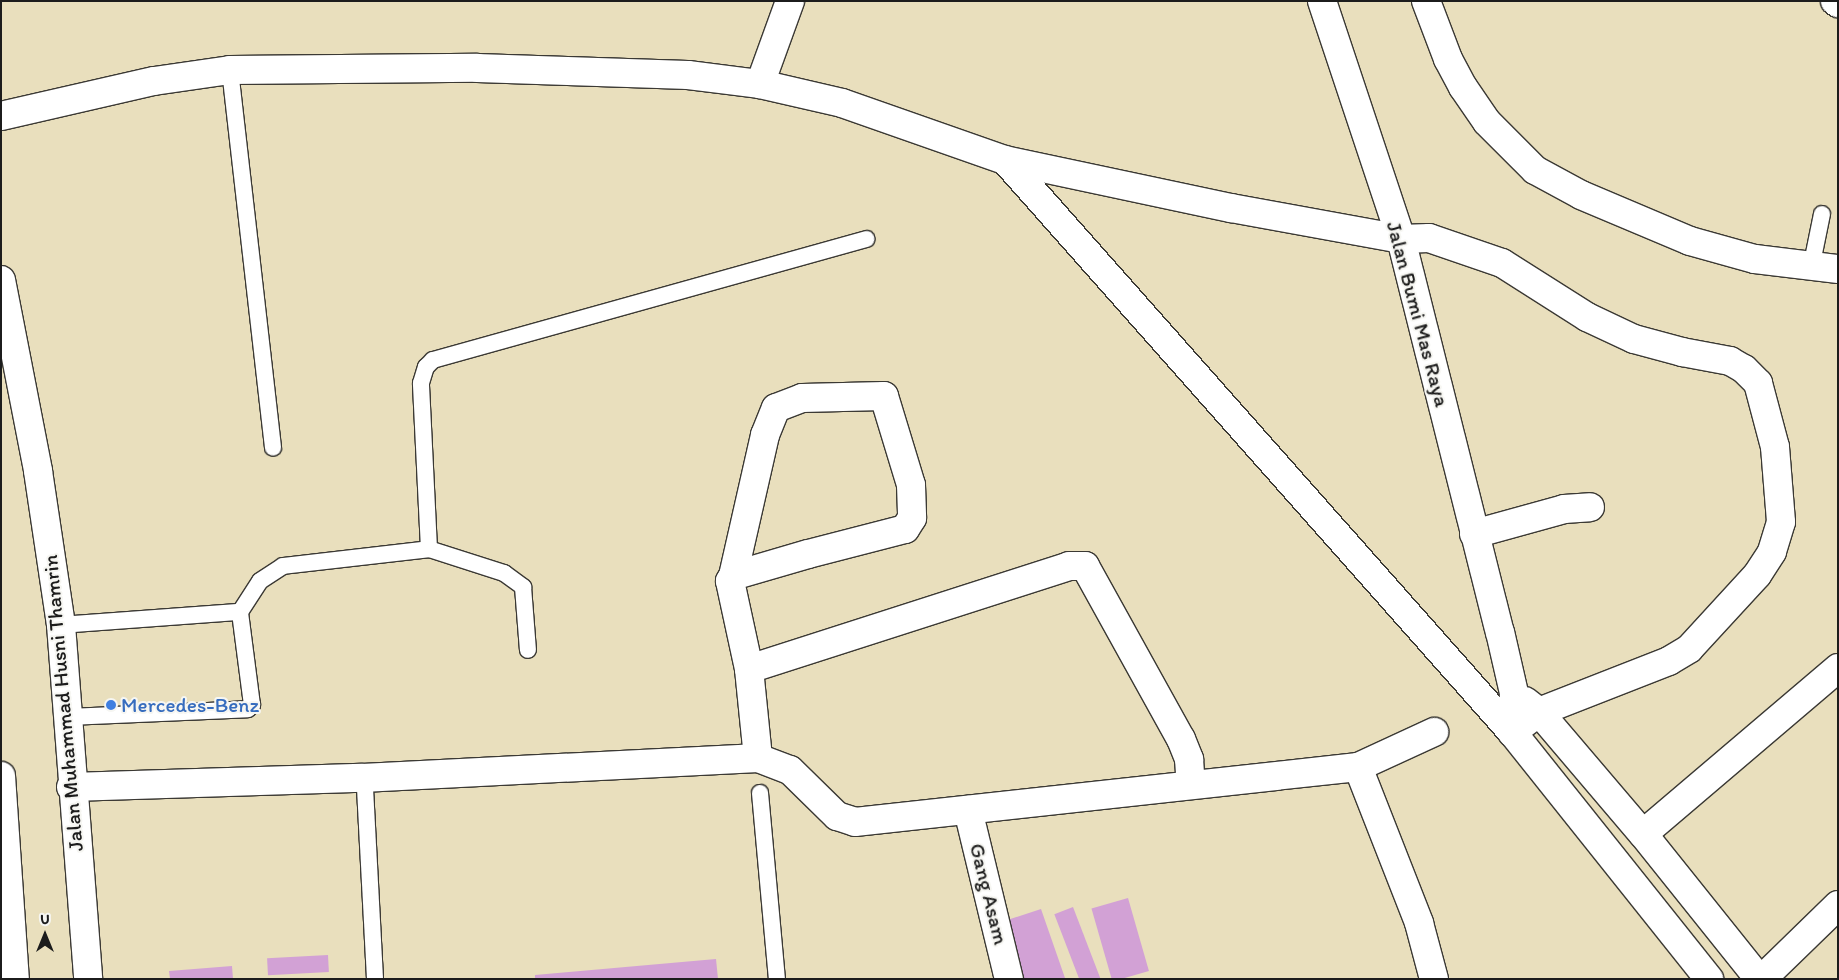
<!DOCTYPE html>
<style>
body{margin:0}
#map{position:relative;width:1839px;height:980px;overflow:hidden;background:#e9dfbd;font-family:Itim,sans-serif}
div>[style]{position:absolute}
.building>*{inset:0;background:#d2a1d5;transform-origin:0 0}
.roads{filter:drop-shadow(1px 0 #3b3934) drop-shadow(-1px 0 #3b3934) drop-shadow(0 1px #3b3934) drop-shadow(0 -1px #3b3934)}
.service>*{height:16px;margin:-8px;padding:0 8px;transform-origin:8px;border-radius:8px;background:#fff}
.minor>*{height:28px;margin:-14px;padding:0 14px;transform-origin:14px;border-radius:14px;background:#fff}
.primary>*{height:28px;margin:-14px;padding:0 14px;transform-origin:14px;border-radius:14px;background:#fff}
.dots>*{width:14px;height:14px;translate:-50% -50%;box-sizing:border-box;border:2px solid #f6f6f2;border-radius:50%}
span{translate:-50% -50%;white-space:nowrap;text-align:center;line-height:1.15;-webkit-text-stroke:4px #f6f6f2;paint-order:stroke}
.street-label{font-size:21px;color:#1c1c1c}
.shop-label{font-size:21px;color:#366cbe}
.left{translate:0 -50%;text-align:left}
.frame{position:absolute;inset:0;border:2px solid #1c1c1c;pointer-events:none}
.north{position:absolute;left:20px;top:910px;width:50px;height:50px;-webkit-text-stroke:4px #f6f6f2;paint-order:stroke;rotate:0deg;font-size:14px;font-weight:700;line-height:20px;text-align:center;color:#1c1c1c}
.north::after{content:'';display:block;margin:auto;width:18px;height:22px;background:#1c1c1c;clip-path:polygon(50% 0,100% 100%,50% 72%,0 100%)}
</style>
<div id="map">
<div class="building">
<div style="left:1128px;top:898px;width:76px;height:38px;rotate:74deg"></div>
<div style="left:1073px;top:907px;width:77px;height:20px;rotate:69deg"></div>
<div style="clip-path:polygon(1041px 909px,1065px 978px,1062px 979px,1021px 979px,1001px 922px)"></div>
<div style="left:328px;top:955px;width:17px;height:61px;rotate:87deg"></div>
<div style="clip-path:polygon(716px 959px,718px 979px,535px 979px,535px 975px)"></div>
<div style="clip-path:polygon(232px 966px,233px 979px,170px 979px,169px 971px)"></div>
</div>
<div class="roads">
<div class="service">
<div style="left:230px;top:70px;width:380px;rotate:83.5deg"></div>
<div style="left:1811px;top:268px;width:55px;rotate:-78.5deg"></div>
<div style="left:429px;top:549px;width:79px;rotate:17.7deg"></div>
<div style="left:504px;top:573px;width:24px;rotate:36deg"></div>
<div style="left:523px;top:587px;width:63px;rotate:85.5deg"></div>
<div style="left:61px;top:625px;width:179px;rotate:-4.2deg"></div>
<div style="left:68px;top:717px;width:180px;rotate:-2.5deg"></div>
<div style="left:248px;top:709px;width:6px;rotate:-45deg"></div>
<div style="left:252px;top:705px;width:94px;rotate:-97.4deg"></div>
<div style="left:240px;top:612px;width:37px;rotate:-57deg"></div>
<div style="left:260px;top:581px;width:27px;rotate:-33deg"></div>
<div style="left:283px;top:566px;width:147px;rotate:-6.6deg"></div>
<div style="left:429px;top:549px;width:166px;rotate:-92.8deg"></div>
<div style="left:421px;top:383px;width:17px;rotate:-73deg"></div>
<div style="left:426px;top:367px;width:10px;rotate:-45deg"></div>
<div style="left:433px;top:360px;width:450px;rotate:-15.6deg"></div>
<div style="left:365px;top:788px;width:191px;rotate:87deg"></div>
<div style="left:760px;top:793px;width:187px;rotate:84.8deg"></div>
</div>
<div class="minor">
<div style="left:1322px;top:1px;width:251px;rotate:71.6deg"></div>
<div style="left:1401px;top:239px;width:405px;rotate:75.9deg"></div>
<div style="left:1500px;top:632px;width:63px;rotate:77.1deg"></div>
<div style="left:1514px;top:693px;width:39px;rotate:93deg"></div>
<div style="left:1512px;top:732px;width:316px;rotate:51.4deg"></div>
<div style="left:1426px;top:1px;width:62px;rotate:69.2deg"></div>
<div style="left:1448px;top:59px;width:32px;rotate:62deg"></div>
<div style="left:1463px;top:87px;width:42px;rotate:55.6deg"></div>
<div style="left:1487px;top:122px;width:68px;rotate:45deg"></div>
<div style="left:1535px;top:170px;width:52px;rotate:28.5deg"></div>
<div style="left:1581px;top:195px;width:118px;rotate:22.9deg"></div>
<div style="left:1690px;top:241px;width:67px;rotate:15.5deg"></div>
<div style="left:1755px;top:259px;width:84px;rotate:6.9deg"></div>
<div style="left:1835px;top:1px;width:4px;rotate:34deg"></div>
<div style="left:760px;top:84px;width:88px;rotate:-70.1deg"></div>
<div style="left:1px;top:116px;width:157px;rotate:-12.9deg"></div>
<div style="left:154px;top:81px;width:77px;rotate:-8.2deg"></div>
<div style="left:230px;top:70px;width:247px;rotate:-0.5deg"></div>
<div style="left:477px;top:68px;width:211px;rotate:1.9deg"></div>
<div style="left:688px;top:75px;width:73px;rotate:7.1deg"></div>
<div style="left:760px;top:84px;width:84px;rotate:13deg"></div>
<div style="left:842px;top:103px;width:173px;rotate:19.3deg"></div>
<div style="left:1005px;top:160px;width:231px;rotate:12deg"></div>
<div style="left:1231px;top:208px;width:173px;rotate:10.3deg"></div>
<div style="left:1401px;top:239px;width:28px;rotate:-2deg"></div>
<div style="left:1429px;top:238px;width:77px;rotate:18.9deg"></div>
<div style="left:1502px;top:263px;width:101px;rotate:32.4deg"></div>
<div style="left:1587px;top:317px;width:52px;rotate:25.1deg"></div>
<div style="left:1634px;top:339px;width:50px;rotate:15.2deg"></div>
<div style="left:1682px;top:352px;width:49px;rotate:10.6deg"></div>
<div style="left:1730px;top:361px;width:16px;rotate:30deg"></div>
<div style="left:1744px;top:369px;width:20px;rotate:45deg"></div>
<div style="left:1758px;top:383px;width:66px;rotate:75.1deg"></div>
<div style="left:1775px;top:447px;width:75px;rotate:85.4deg"></div>
<div style="left:1781px;top:522px;width:31px;rotate:107deg"></div>
<div style="left:1772px;top:552px;width:27px;rotate:123deg"></div>
<div style="left:1757px;top:575px;width:100px;rotate:132.6deg"></div>
<div style="left:1689px;top:649px;width:23px;rotate:149deg"></div>
<div style="left:1669px;top:661px;width:140px;rotate:158.6deg"></div>
<div style="left:1539px;top:712px;width:34px;rotate:143deg"></div>
<div style="left:1512px;top:732px;width:764px;rotate:-131.55deg"></div>
<div style="left:1474px;top:534px;width:93px;rotate:-15.5deg"></div>
<div style="left:1564px;top:509px;width:26px;rotate:-4deg"></div>
<div style="left:733px;top:576px;width:145px;rotate:-77.2deg"></div>
<div style="left:765px;top:435px;width:29px;rotate:-68deg"></div>
<div style="left:776px;top:408px;width:28px;rotate:-21deg"></div>
<div style="left:802px;top:398px;width:82px;rotate:-1.4deg"></div>
<div style="left:884px;top:396px;width:93px;rotate:73.1deg"></div>
<div style="left:911px;top:485px;width:33px;rotate:88deg"></div>
<div style="left:912px;top:518px;width:13px;rotate:122deg"></div>
<div style="left:905px;top:529px;width:100px;rotate:165.5deg"></div>
<div style="left:808px;top:554px;width:78px;rotate:163.7deg"></div>
<div style="left:733px;top:576px;width:6px;rotate:121deg"></div>
<div style="left:730px;top:581px;width:90px;rotate:77.8deg"></div>
<div style="left:749px;top:669px;width:89px;rotate:84.2deg"></div>
<div style="left:749px;top:669px;width:336px;rotate:-17.8deg"></div>
<div style="left:1069px;top:566px;width:16px"></div>
<div style="left:1085px;top:566px;width:198px;rotate:61deg"></div>
<div style="left:1181px;top:739px;width:22px;rotate:68deg"></div>
<div style="left:1189px;top:759px;width:26px;rotate:86deg"></div>
<div style="left:1525px;top:701px;width:18px;rotate:38deg"></div>
<div style="left:1539px;top:712px;width:160px;rotate:49.6deg"></div>
<div style="left:1643px;top:834px;width:186px;rotate:51.3deg"></div>
<div style="left:1358px;top:767px;width:168px;rotate:68.6deg"></div>
<div style="left:1419px;top:923px;width:58px;rotate:75deg"></div>
<div style="left:71px;top:787px;width:291px;rotate:-1.8deg"></div>
<div style="left:362px;top:778px;width:397px;rotate:-2.9deg"></div>
<div style="left:758px;top:758px;width:34px;rotate:21deg"></div>
<div style="left:790px;top:770px;width:66px;rotate:44.4deg"></div>
<div style="left:837px;top:816px;width:19px;rotate:18deg"></div>
<div style="left:855px;top:822px;width:506px;rotate:-6.24deg"></div>
<div style="left:1358px;top:767px;width:84px;rotate:-24.7deg"></div>
<div style="left:968px;top:810px;width:174px;rotate:76.4deg"></div>
<div style="left:1643px;top:834px;width:256px;rotate:-40.4deg"></div>
<div style="left:1762px;top:979px;width:106px;rotate:-44.2deg"></div>
</div>
<div class="primary">
<div style="left:1px;top:280px;width:195px;rotate:79deg"></div>
<div style="left:38px;top:471px;width:156px;rotate:81.5deg"></div>
<div style="left:61px;top:625px;width:355px;rotate:85.6deg"></div>
<div style="left:1px;top:776px;width:203px;rotate:86.1deg"></div>
</div>
</div>
<div class="dots">
<div style="left:111px;top:705px;background:#3f7fe0"></div>
</div>
<div class="street-label">
<span style="left:1418px;top:314px;rotate:75deg">Jalan Bumi Mas Raya</span>
<span style="left:63px;top:703px;rotate:-95deg">Jalan Muhammad Husni Thamrin</span>
<span style="left:989px;top:894px;rotate:76deg">Gang Asam</span>
</div>
<div class="shop-label">
<span class="left" style="left:121px;top:705px">Mercedes-Benz</span>
</div>
<div class="frame"></div>
<div class="north">U</div>
</div>
